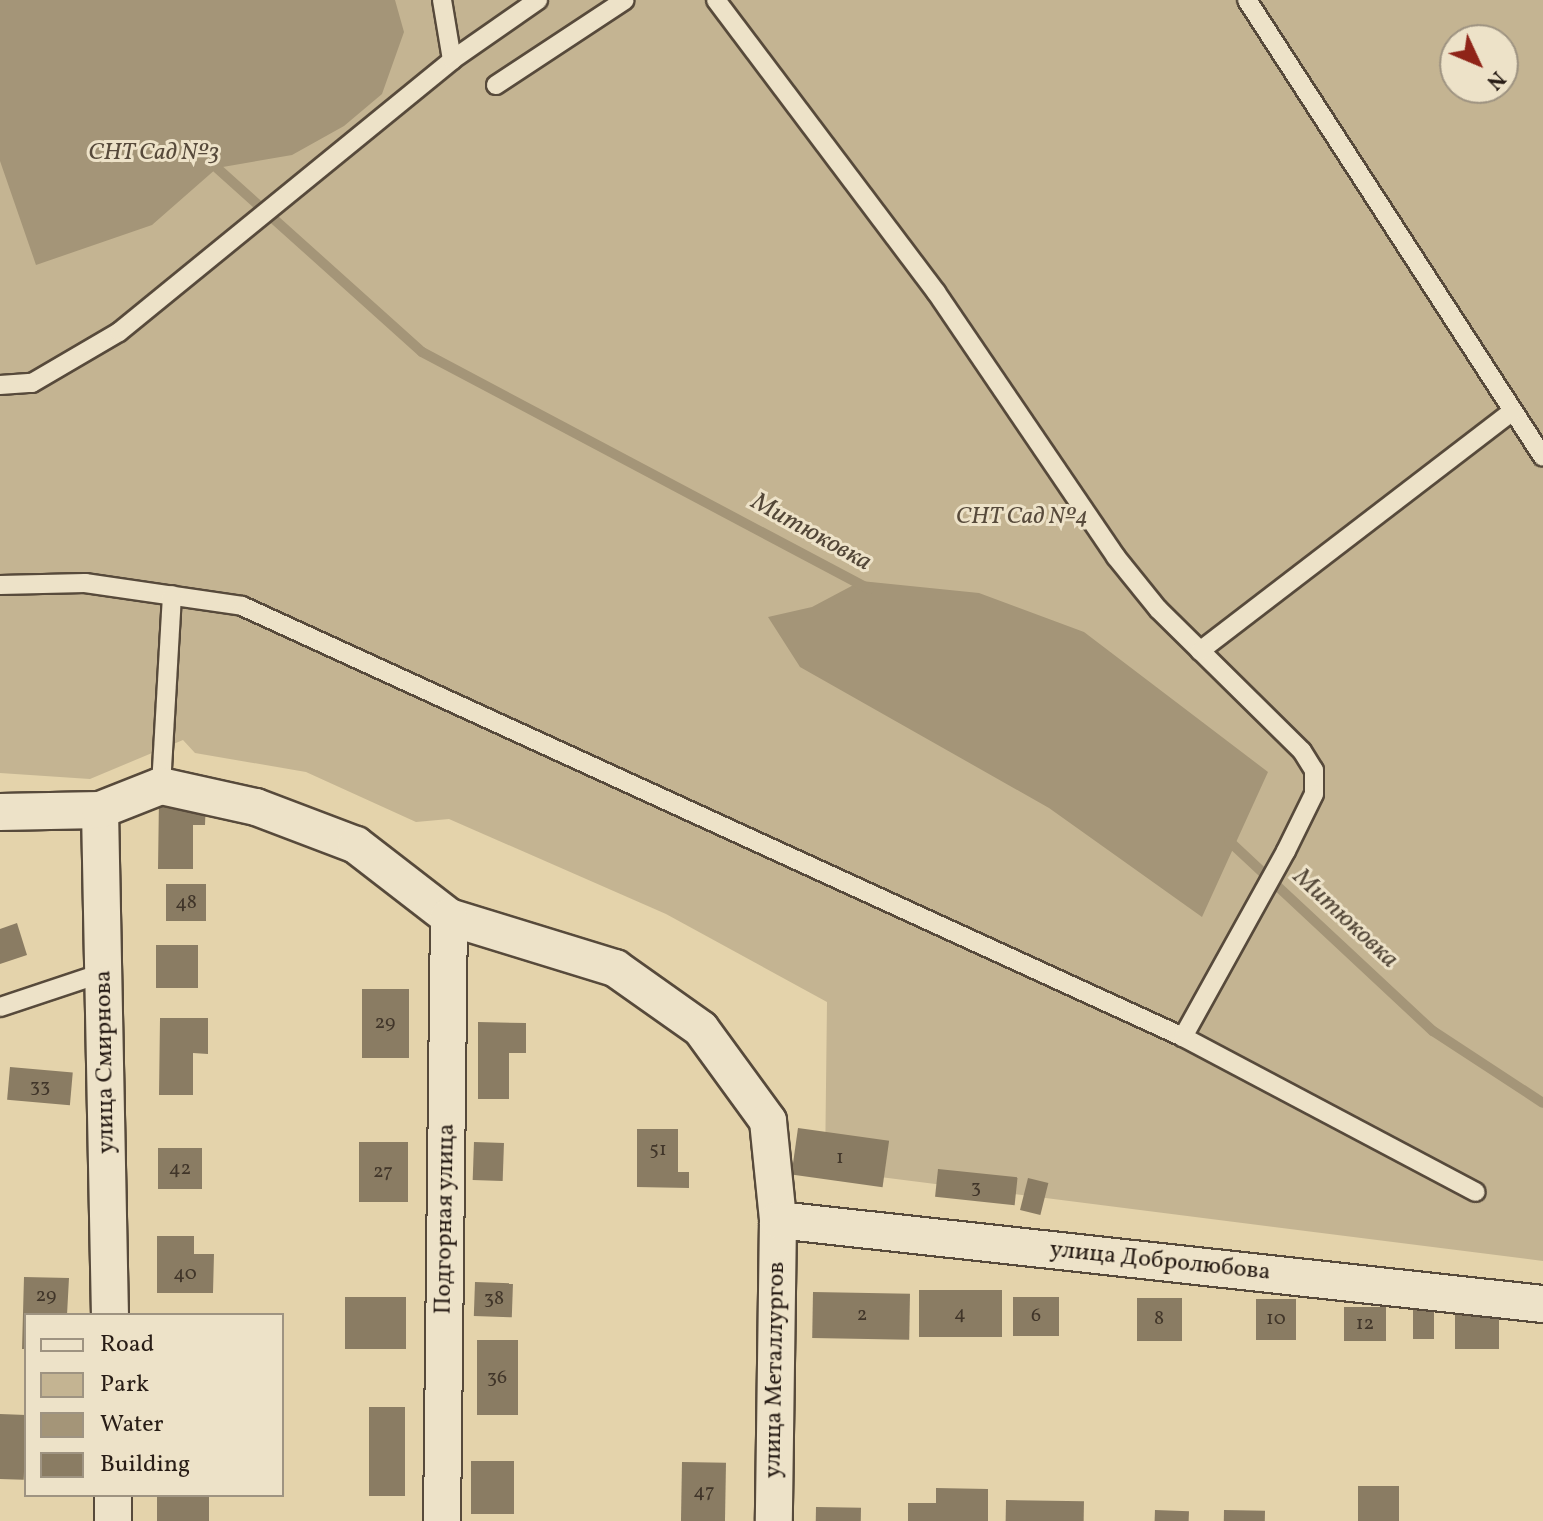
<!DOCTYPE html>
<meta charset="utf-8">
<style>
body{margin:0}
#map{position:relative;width:1543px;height:1521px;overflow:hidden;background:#e4d3ab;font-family:Vollkorn,serif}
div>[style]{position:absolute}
.green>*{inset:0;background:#c4b492}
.water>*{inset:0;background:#a49578}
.stream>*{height:10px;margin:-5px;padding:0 5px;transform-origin:5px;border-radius:5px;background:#a49578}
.building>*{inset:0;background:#8a7c63;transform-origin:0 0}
.roads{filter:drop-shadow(2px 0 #574a3b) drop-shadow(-2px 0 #574a3b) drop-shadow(0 2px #574a3b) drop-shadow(0 -2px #574a3b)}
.lane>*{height:18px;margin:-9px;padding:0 9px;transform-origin:9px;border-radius:9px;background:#ede2c8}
.street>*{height:36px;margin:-18px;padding:0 18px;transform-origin:18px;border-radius:18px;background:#ede2c8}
span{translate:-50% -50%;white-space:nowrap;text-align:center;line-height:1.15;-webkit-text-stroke:6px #ede2c8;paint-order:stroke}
.number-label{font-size:20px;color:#403529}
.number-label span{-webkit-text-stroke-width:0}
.park-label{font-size:24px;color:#574a3b;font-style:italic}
.street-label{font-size:24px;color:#281d16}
.water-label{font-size:26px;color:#534738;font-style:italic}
.legend{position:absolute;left:24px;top:1313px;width:260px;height:184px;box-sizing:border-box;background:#ede2c8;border:2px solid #9e9381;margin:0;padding:10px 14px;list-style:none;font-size:24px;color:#281d16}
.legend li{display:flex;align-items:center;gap:16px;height:40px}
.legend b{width:40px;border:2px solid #9e9381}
.north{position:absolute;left:1439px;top:24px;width:80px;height:80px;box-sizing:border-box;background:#ede2c8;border:2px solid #9e9381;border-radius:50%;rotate:134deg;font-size:22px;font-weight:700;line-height:32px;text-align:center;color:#281d16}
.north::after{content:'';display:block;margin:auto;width:28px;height:36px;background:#8f2418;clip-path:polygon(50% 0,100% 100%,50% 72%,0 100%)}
</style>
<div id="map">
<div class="green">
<div style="clip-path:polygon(evenodd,0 0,1543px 0,1543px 1261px,825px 1170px,827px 1002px,666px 914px,449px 819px,416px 822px,306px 772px,195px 753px,183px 740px,90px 779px,0 773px,0 0,1455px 40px,1503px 40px,1503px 88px,1455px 88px,1455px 40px)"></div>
</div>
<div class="water">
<div style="clip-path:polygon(0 0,395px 0,404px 32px,382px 94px,344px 126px,292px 155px,217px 168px,152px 225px,36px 265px,0 161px)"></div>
<div style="clip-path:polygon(861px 581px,979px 593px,1084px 632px,1268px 772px,1202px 917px,1049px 808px,800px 667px,768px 617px,812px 607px)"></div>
</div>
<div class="stream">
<div style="left:217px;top:168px;width:275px;rotate:41.9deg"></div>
<div style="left:422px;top:352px;width:506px;rotate:27.93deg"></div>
<div style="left:1229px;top:841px;width:279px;rotate:43deg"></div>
<div style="left:1433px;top:1031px;width:131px;rotate:33.2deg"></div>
</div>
<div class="building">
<div style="clip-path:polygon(159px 798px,206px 799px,205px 825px,193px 825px,193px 869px,158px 869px)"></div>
<div style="left:166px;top:884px;width:40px;height:37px"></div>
<div style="clip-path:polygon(17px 923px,27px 955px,0 964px,0 929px)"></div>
<div style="left:156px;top:945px;width:42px;height:43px"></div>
<div style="left:362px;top:989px;width:47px;height:69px"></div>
<div style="clip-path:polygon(160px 1018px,208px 1018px,208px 1054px,193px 1053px,193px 1095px,159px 1095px)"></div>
<div style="clip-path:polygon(478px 1022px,526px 1023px,526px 1053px,509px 1053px,509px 1099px,478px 1099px)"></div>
<div style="left:10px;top:1067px;width:63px;height:33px;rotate:5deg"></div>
<div style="left:798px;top:1128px;width:92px;height:47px;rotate:8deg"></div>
<div style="clip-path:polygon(637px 1129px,678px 1129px,678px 1172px,689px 1172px,689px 1188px,637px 1187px)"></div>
<div style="left:359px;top:1142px;width:49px;height:60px"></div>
<div style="left:474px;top:1142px;width:30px;height:38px;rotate:2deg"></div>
<div style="left:158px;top:1148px;width:44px;height:41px"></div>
<div style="left:938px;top:1169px;width:80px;height:28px;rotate:6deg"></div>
<div style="left:1028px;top:1178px;width:21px;height:33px;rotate:14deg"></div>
<div style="clip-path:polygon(157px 1236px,194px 1236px,194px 1254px,214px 1254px,213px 1293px,157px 1293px)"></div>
<div style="clip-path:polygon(24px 1277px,69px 1278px,67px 1315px,26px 1315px,26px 1349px,22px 1349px)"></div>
<div style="left:475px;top:1282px;width:38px;height:34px;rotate:2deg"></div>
<div style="left:919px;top:1290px;width:83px;height:47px"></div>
<div style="left:813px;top:1292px;width:97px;height:46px;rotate:1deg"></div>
<div style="left:345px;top:1297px;width:61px;height:52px"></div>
<div style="left:1013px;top:1297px;width:46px;height:39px"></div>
<div style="left:1137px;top:1298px;width:45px;height:43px"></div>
<div style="left:1256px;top:1299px;width:40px;height:41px"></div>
<div style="left:1344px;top:1307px;width:42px;height:34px"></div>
<div style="left:1413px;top:1307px;width:21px;height:32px"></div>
<div style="left:1499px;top:1309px;width:40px;height:44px;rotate:90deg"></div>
<div style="left:477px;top:1340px;width:41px;height:75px"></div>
<div style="left:369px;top:1407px;width:36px;height:89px"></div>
<div style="left:0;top:1414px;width:26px;height:65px;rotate:2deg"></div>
<div style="left:471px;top:1461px;width:43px;height:53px"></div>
<div style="left:682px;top:1462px;width:44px;height:59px;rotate:1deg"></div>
<div style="left:1358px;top:1486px;width:41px;height:35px"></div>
<div style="clip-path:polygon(936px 1488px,988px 1489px,988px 1521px,908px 1521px,908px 1503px,936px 1503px)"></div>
<div style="left:157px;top:1495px;width:52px;height:26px"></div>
<div style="left:1006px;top:1500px;width:78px;height:21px;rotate:1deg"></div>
<div style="left:816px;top:1507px;width:45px;height:14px;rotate:1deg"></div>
<div style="left:1155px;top:1510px;width:34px;height:11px;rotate:2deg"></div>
<div style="left:1224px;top:1510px;width:41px;height:11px;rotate:1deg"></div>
</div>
<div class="roads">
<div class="lane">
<div style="left:442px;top:0;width:61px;rotate:80.5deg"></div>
<div style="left:716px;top:0;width:366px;rotate:53deg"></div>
<div style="left:936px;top:292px;width:320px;rotate:55.8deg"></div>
<div style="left:1116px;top:557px;width:67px;rotate:51.1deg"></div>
<div style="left:1158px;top:609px;width:202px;rotate:44.6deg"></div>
<div style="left:1302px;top:751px;width:22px;rotate:58deg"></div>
<div style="left:1314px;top:770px;width:24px;rotate:90deg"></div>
<div style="left:1314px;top:794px;width:64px;rotate:116.2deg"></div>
<div style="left:1286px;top:851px;width:213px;rotate:119deg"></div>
<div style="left:1247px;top:0;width:544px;rotate:57.07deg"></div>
<div style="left:496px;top:85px;width:154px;rotate:-33.4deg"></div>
<div style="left:0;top:385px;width:32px;rotate:-4deg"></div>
<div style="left:32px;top:383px;width:101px;rotate:-30.4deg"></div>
<div style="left:119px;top:332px;width:430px;rotate:-39.2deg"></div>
<div style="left:452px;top:60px;width:105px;rotate:-34.9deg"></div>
<div style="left:0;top:585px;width:85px;rotate:-1.3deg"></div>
<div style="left:85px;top:583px;width:159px;rotate:8.3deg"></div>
<div style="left:242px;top:606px;width:1035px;rotate:24.61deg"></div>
<div style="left:1183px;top:1037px;width:331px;rotate:27.9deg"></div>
<div style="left:1200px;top:651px;width:394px;rotate:-37.5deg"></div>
<div style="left:161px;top:786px;width:191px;rotate:-86.7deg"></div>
<div style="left:0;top:1007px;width:111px;rotate:-18.4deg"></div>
</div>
<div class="street">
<div style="left:100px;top:810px;width:505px;rotate:88.87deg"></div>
<div style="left:0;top:812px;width:100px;rotate:-1.1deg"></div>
<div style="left:100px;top:810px;width:66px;rotate:-21.5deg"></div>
<div style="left:161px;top:786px;width:97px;rotate:12.5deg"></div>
<div style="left:256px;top:807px;width:107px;rotate:20.8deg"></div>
<div style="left:356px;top:845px;width:118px;rotate:37.7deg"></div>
<div style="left:449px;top:917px;width:174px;rotate:17.1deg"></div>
<div style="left:615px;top:968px;width:105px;rotate:35.3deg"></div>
<div style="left:701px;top:1029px;width:114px;rotate:53.9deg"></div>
<div style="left:768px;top:1121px;width:100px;rotate:84.2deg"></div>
<div style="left:778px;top:1220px;width:301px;rotate:90.8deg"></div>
<div style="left:778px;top:1220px;width:770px;rotate:6.27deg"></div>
<div style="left:113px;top:1495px;width:26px;rotate:90deg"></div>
<div style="left:442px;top:1521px;width:604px;rotate:-89.34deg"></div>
</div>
</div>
<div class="number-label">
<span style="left:186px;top:903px">48</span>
<span style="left:385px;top:1023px">29</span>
<span style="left:40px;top:1087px">33</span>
<span style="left:658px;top:1150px">51</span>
<span style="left:840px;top:1158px">1</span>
<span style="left:180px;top:1169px">42</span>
<span style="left:383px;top:1172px">27</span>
<span style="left:976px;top:1188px">3</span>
<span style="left:185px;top:1274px">40</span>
<span style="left:46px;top:1296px">29</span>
<span style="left:494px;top:1299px">38</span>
<span style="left:960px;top:1314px">4</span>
<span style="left:862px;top:1315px">2</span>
<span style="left:1036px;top:1316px">6</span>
<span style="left:1159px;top:1319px">8</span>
<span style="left:1276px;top:1319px">10</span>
<span style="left:1365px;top:1324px">12</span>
<span style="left:497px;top:1378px">36</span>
<span style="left:704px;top:1492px">47</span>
</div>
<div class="park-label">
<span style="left:154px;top:154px">СНТ Сад №3</span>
<span style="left:1022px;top:518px">СНТ Сад №4</span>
</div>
<div class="street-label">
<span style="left:106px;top:1062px;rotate:-91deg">улица Смирнова</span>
<span style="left:446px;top:1219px;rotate:-89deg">Подгорная улица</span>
<span style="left:1160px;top:1262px;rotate:6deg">улица Добролюбова</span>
<span style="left:776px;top:1370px;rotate:-89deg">улица Металлургов</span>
</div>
<div class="water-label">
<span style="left:811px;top:533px;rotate:29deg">Митюковка</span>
<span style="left:1345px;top:919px;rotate:43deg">Митюковка</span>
</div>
<ul class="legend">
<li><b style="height:10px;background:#ede2c8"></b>Road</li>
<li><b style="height:22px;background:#c4b492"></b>Park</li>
<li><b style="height:22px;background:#a49578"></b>Water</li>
<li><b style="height:22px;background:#8a7c63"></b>Building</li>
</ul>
<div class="north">N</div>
</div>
